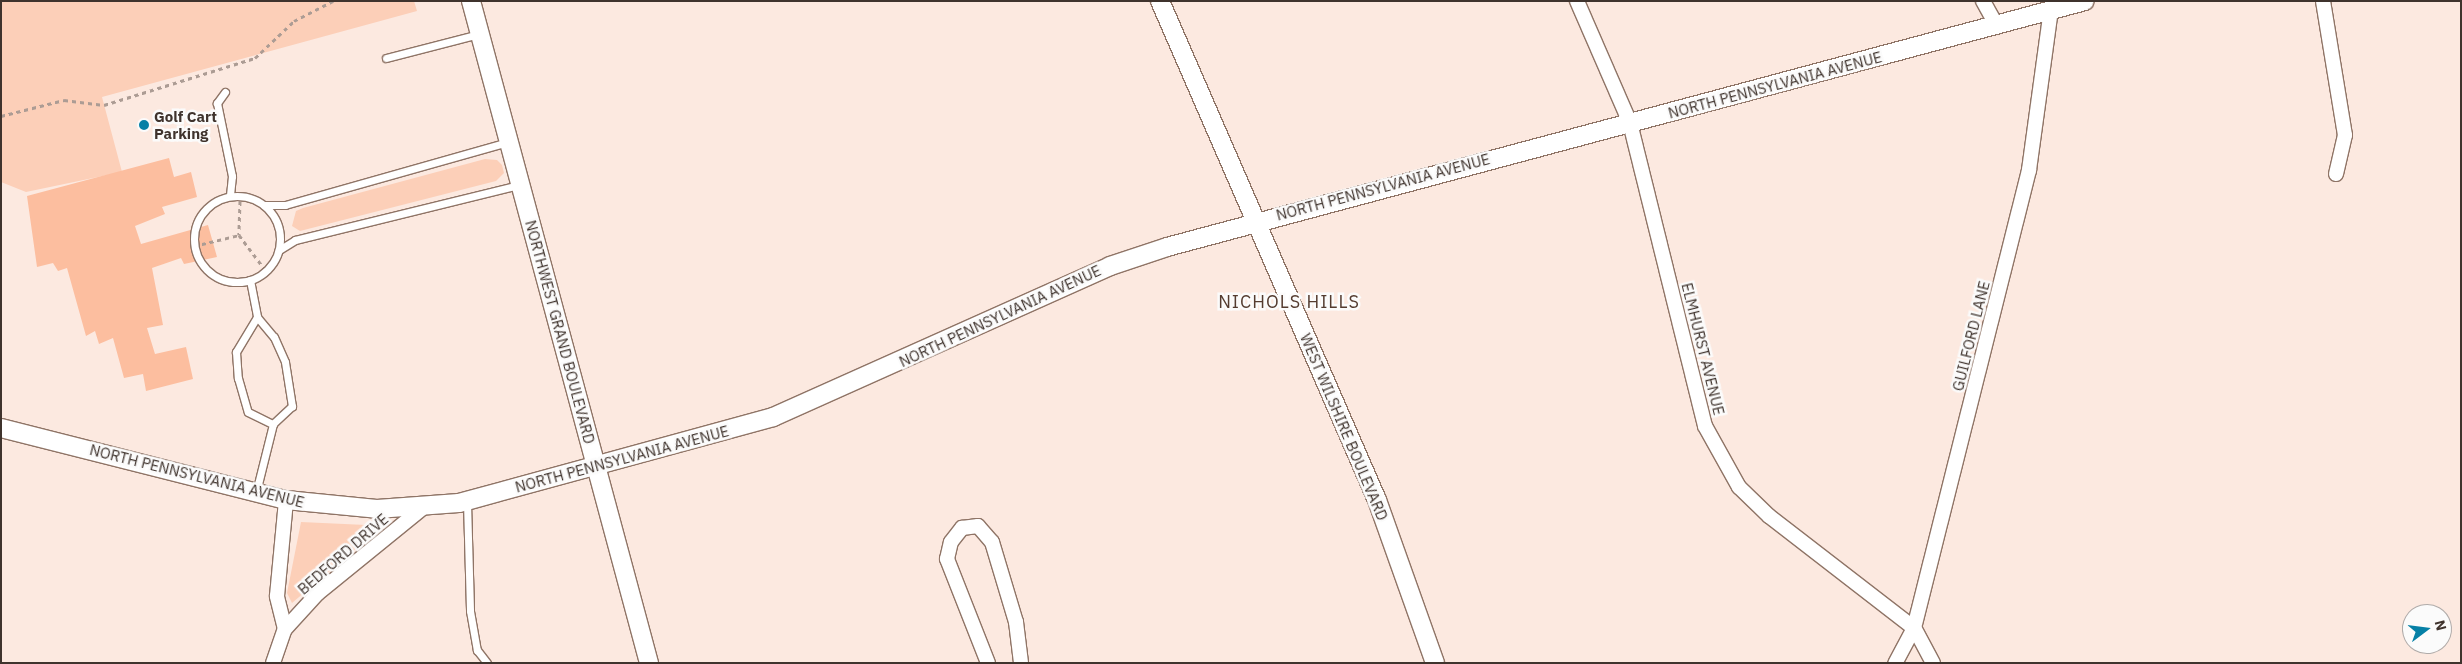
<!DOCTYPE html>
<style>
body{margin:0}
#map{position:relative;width:2462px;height:664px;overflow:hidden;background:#fce9e0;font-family:"IBM Plex Sans",sans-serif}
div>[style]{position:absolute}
.green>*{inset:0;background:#fccfb8}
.building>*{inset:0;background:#fcbe9f}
.path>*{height:3px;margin-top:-1.5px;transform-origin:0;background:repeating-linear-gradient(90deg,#ac9c94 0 4px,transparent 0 8px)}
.roads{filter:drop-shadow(1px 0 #8f7466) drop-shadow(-1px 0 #8f7466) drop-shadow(0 1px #8f7466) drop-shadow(0 -1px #8f7466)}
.service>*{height:7px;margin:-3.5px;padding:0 3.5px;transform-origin:3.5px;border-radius:3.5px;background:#fff}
.service>.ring{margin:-3.5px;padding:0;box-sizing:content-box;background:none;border:7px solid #fff;border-radius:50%}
.minor>*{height:14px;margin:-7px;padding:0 7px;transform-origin:7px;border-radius:7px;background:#fff}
.tertiary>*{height:18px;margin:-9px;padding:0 9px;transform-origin:9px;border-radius:9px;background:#fff}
.dots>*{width:14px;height:14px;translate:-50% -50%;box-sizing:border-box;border:2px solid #fbfbfb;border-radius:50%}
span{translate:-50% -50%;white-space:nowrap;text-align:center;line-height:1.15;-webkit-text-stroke:5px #fbfbfb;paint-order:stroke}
.street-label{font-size:15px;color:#3f332d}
.poi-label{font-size:15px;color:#3f332d;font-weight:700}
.left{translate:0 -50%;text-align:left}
.quarter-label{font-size:18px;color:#543b2f;letter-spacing:1px}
.frame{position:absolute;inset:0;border:2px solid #3f332d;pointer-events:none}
.north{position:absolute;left:2402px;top:604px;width:50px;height:50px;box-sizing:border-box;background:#fbfbfb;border:1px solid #b0aba9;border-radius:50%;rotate:75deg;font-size:14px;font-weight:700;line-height:20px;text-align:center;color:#3f332d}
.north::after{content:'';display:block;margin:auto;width:18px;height:22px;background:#0680a6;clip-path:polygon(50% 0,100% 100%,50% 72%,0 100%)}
</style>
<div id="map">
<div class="green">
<div style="clip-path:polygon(1px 1px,414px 1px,417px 11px,102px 97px,122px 172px,26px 192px,1px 182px)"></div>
<div style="clip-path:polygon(485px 159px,497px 160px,502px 165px,504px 173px,496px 181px,300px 231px,292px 226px,296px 211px,303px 208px)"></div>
<div style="clip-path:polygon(301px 522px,366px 525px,368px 530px,367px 539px,292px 603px,287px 593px)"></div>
</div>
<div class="building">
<div style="clip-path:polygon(169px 158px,174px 177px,191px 172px,197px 197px,162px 207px,165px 214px,135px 226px,141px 244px,208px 225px,217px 257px,184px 264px,181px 258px,152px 268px,163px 325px,147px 328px,155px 354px,186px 347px,193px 379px,146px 391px,143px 374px,124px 378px,113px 338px,99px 344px,95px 331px,86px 336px,67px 268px,58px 271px,53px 263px,37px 267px,27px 196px)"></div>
</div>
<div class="path">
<div style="left:1px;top:116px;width:65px;rotate:-14.3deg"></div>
<div style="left:64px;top:100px;width:40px;rotate:7.1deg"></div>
<div style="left:104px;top:105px;width:158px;rotate:-17.3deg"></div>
<div style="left:255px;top:58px;width:54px;rotate:-43.5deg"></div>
<div style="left:294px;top:21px;width:44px;rotate:-27.1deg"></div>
<div style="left:240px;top:201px;width:34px;rotate:92deg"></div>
<div style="left:239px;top:235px;width:45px;rotate:53.1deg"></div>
<div style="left:194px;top:246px;width:46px;rotate:-13.7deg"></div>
</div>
<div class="roads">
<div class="service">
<div style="left:386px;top:58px;width:96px;rotate:-14.5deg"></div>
<div style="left:225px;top:92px;width:14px;rotate:126deg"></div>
<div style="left:217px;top:103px;width:75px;rotate:78.4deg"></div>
<div style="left:232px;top:176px;width:19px;rotate:96deg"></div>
<div class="ring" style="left:194px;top:196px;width:79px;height:79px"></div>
<div style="left:264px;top:205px;width:21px"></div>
<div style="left:285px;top:205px;width:232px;rotate:-15.8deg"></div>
<div style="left:279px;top:250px;width:19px;rotate:-32deg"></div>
<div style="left:295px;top:240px;width:231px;rotate:-13.8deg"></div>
<div style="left:250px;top:280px;width:38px;rotate:79deg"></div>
<div style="left:257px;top:317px;width:26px;rotate:50deg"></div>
<div style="left:274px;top:337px;width:27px;rotate:66deg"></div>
<div style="left:285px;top:362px;width:45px;rotate:81deg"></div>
<div style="left:292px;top:406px;width:26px;rotate:137deg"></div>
<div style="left:273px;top:424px;width:70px;rotate:104deg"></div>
<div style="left:257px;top:317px;width:41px;rotate:121deg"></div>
<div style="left:236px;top:352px;width:26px;rotate:86deg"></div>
<div style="left:238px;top:378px;width:35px;rotate:74deg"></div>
<div style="left:248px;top:412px;width:28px;rotate:26deg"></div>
<div style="left:467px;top:502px;width:109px;rotate:88.4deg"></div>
<div style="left:470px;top:611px;width:40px;rotate:80deg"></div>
<div style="left:477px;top:650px;width:16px;rotate:52deg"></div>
</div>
<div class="minor">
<div style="left:1577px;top:1px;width:133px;rotate:66.5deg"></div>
<div style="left:1630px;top:123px;width:312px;rotate:76.1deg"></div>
<div style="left:1705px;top:426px;width:70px;rotate:60.9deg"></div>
<div style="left:1739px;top:487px;width:42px;rotate:44deg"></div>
<div style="left:1769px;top:516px;width:183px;rotate:37.7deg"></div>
<div style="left:1914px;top:628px;width:40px;rotate:118deg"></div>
<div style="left:1983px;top:1px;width:29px;rotate:61deg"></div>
<div style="left:2323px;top:1px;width:136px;rotate:80.7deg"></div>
<div style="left:2345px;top:135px;width:40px;rotate:103deg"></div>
<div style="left:285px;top:629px;width:34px;rotate:-104deg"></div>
<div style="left:277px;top:596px;width:96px;rotate:-84.6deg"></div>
<div style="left:273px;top:663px;width:36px;rotate:-71deg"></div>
<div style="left:285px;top:629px;width:49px;rotate:-47.5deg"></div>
<div style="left:318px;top:593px;width:136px;rotate:-39.1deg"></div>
<div style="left:988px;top:663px;width:112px;rotate:-111.5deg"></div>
<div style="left:947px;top:559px;width:17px;rotate:-77deg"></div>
<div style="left:951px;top:542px;width:18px;rotate:-52deg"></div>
<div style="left:962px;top:528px;width:16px;rotate:-7deg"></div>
<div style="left:978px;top:526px;width:21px;rotate:49deg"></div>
<div style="left:992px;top:542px;width:84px;rotate:73.3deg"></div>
<div style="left:1016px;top:622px;width:41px;rotate:83deg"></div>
<div style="left:1933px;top:663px;width:40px;rotate:-118deg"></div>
<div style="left:1914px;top:628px;width:472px;rotate:-75.9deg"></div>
<div style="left:2029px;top:170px;width:162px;rotate:-82.2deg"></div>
</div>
<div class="tertiary">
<div style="left:471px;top:1px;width:686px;rotate:74.95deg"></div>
<div style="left:1160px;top:1px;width:544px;rotate:66.5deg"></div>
<div style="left:1377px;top:500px;width:173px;rotate:70.4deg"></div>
<div style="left:1px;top:428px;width:294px;rotate:14.2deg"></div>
<div style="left:286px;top:500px;width:91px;rotate:5.6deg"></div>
<div style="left:377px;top:509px;width:82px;rotate:-4.2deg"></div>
<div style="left:459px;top:503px;width:326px;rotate:-15.3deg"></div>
<div style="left:773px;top:417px;width:369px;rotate:-24.1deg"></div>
<div style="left:1110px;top:266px;width:60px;rotate:-18.4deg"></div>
<div style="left:1167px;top:247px;width:950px;rotate:-15deg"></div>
</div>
</div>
<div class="dots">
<div style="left:144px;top:125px;background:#0680a6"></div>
</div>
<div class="street-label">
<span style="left:1775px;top:85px;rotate:-15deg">NORTH PENNSYLVANIA AVENUE</span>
<span style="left:1383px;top:187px;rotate:-15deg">NORTH PENNSYLVANIA AVENUE</span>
<span style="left:1000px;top:316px;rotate:-25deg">NORTH PENNSYLVANIA AVENUE</span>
<span style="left:560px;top:332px;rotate:75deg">NORTHWEST GRAND BOULEVARD</span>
<span style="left:1971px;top:336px;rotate:-76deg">GUILFORD LANE</span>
<span style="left:1703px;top:349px;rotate:76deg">ELMHURST AVENUE</span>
<span style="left:1344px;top:427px;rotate:67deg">WEST WILSHIRE BOULEVARD</span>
<span style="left:622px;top:459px;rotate:-15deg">NORTH PENNSYLVANIA AVENUE</span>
<span style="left:197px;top:476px;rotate:14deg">NORTH PENNSYLVANIA AVENUE</span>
<span style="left:343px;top:554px;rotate:-41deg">BEDFORD DRIVE</span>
</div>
<div class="poi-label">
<span class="left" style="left:154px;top:125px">Golf Cart<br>Parking</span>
</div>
<div class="quarter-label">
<span style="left:1289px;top:302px">NICHOLS HILLS</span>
</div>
<div class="frame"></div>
<div class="north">N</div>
</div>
